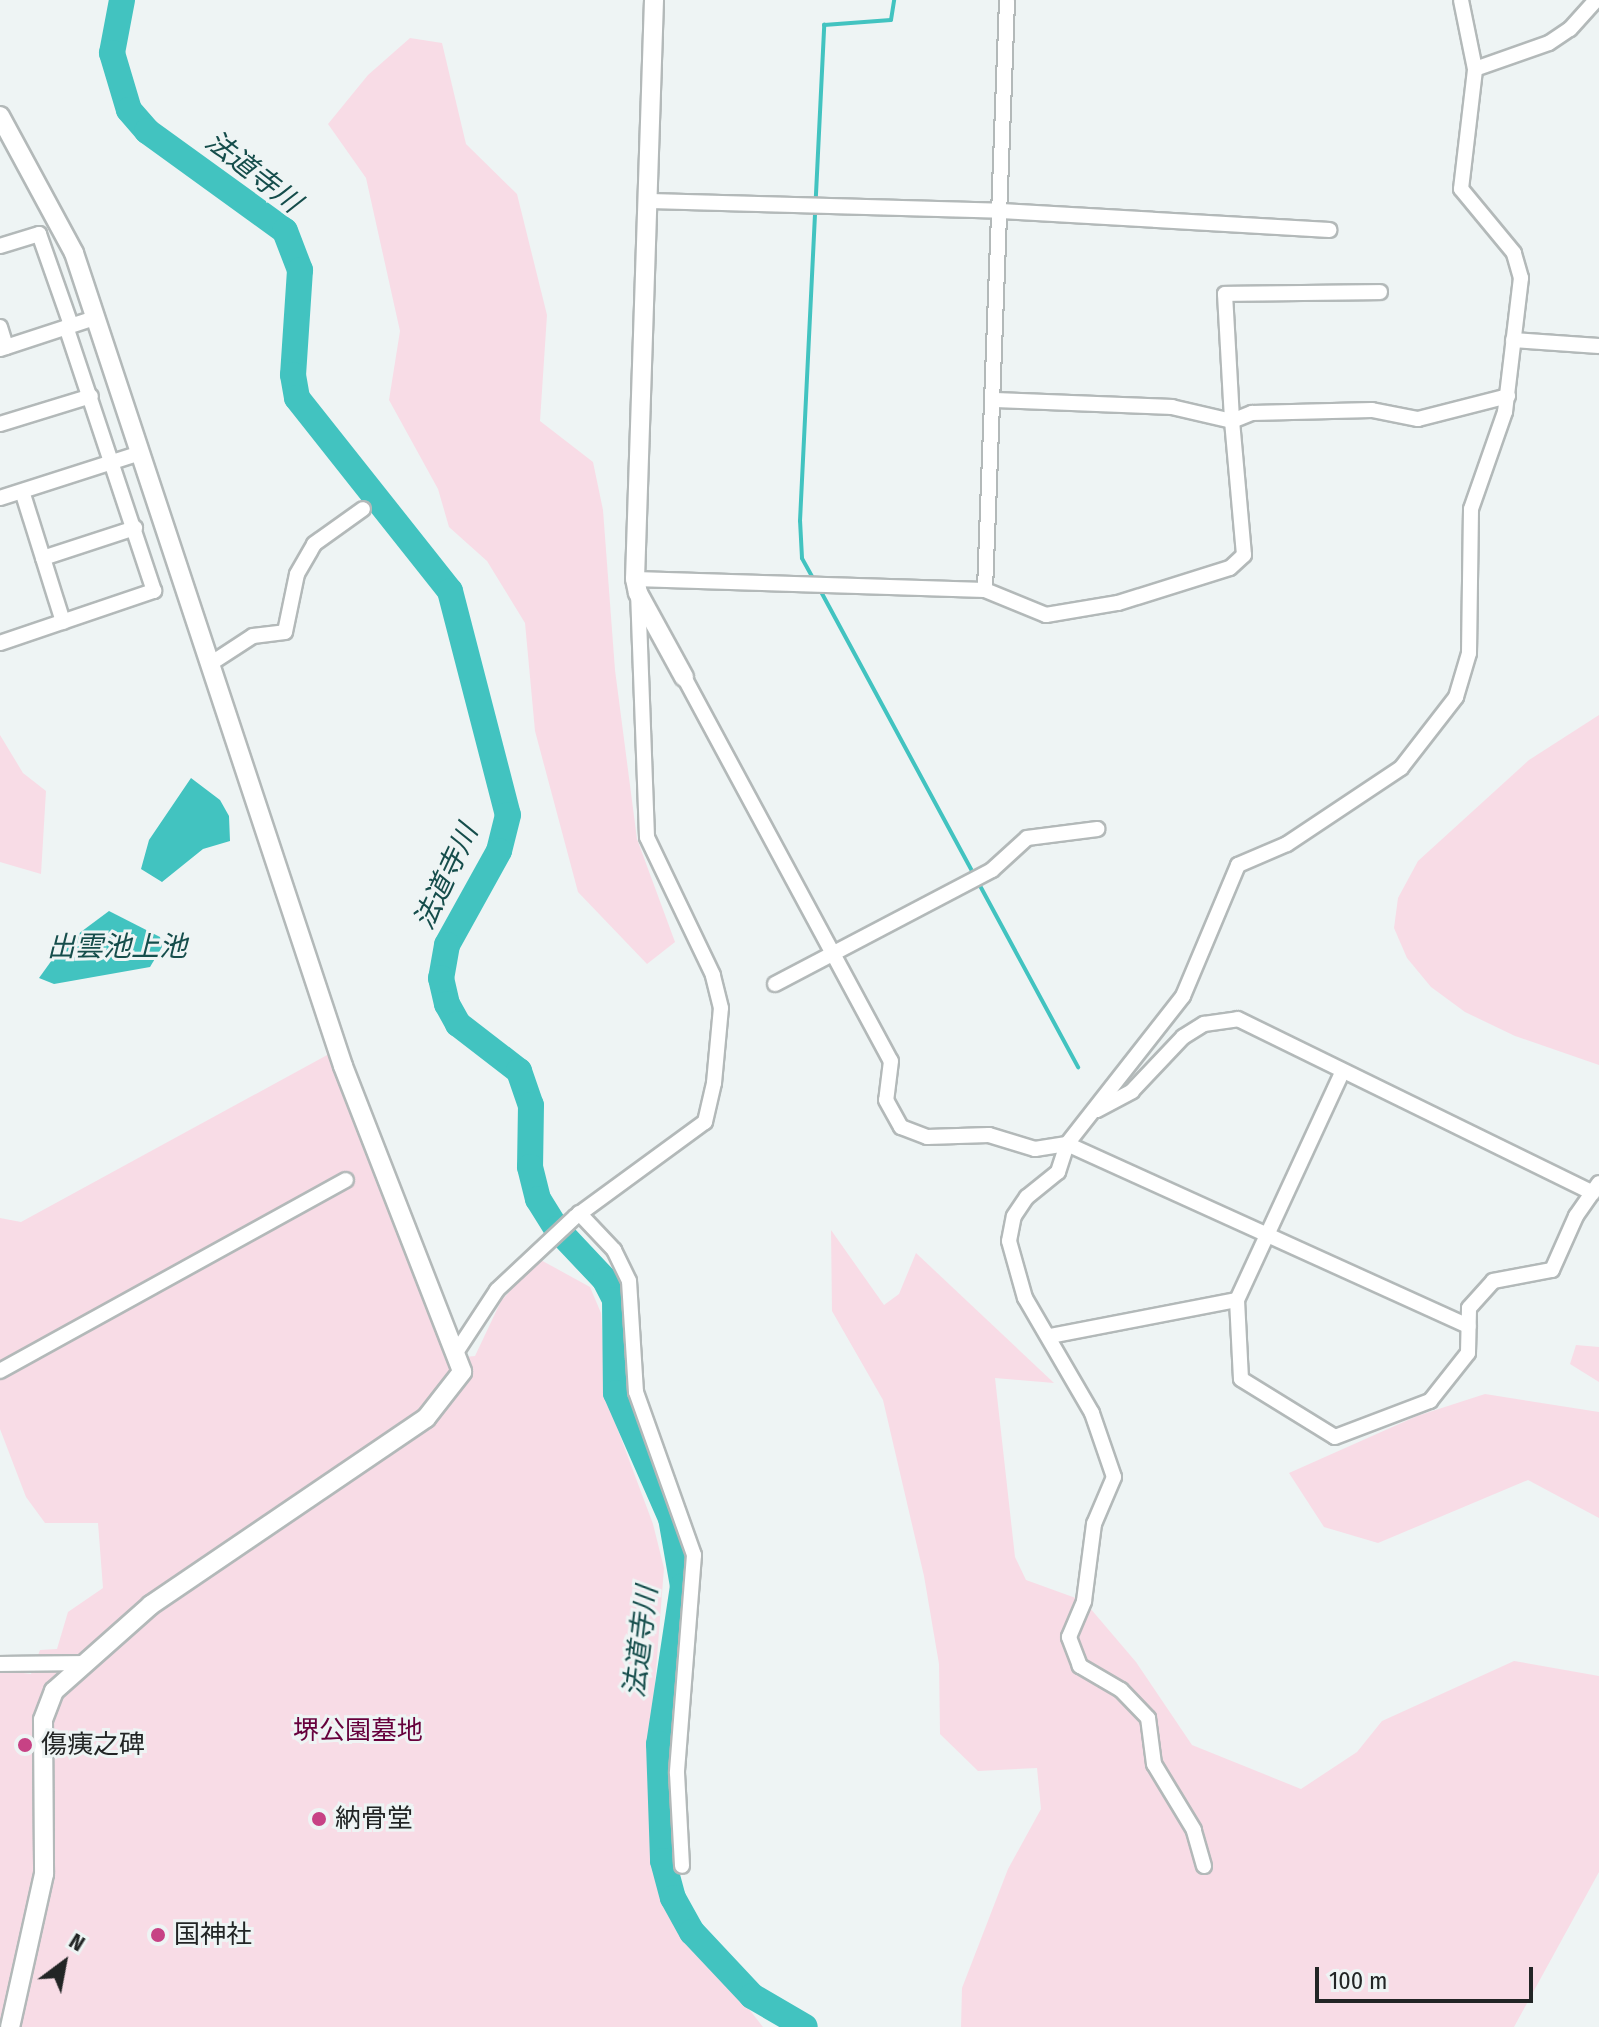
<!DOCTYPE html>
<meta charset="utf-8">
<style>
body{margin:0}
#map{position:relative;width:1599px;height:2027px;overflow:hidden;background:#eef4f4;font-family:"Fira Sans Condensed","Noto Sans JP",sans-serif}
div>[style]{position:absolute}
.green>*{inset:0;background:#f8dce6}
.water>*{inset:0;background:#42c3c0}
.stream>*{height:4px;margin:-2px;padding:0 2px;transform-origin:2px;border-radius:2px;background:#42c3c0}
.river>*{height:26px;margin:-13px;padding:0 13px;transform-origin:13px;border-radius:13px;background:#42c3c0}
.roads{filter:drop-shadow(2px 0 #b3b9b9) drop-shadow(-2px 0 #b3b9b9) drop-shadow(0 2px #b3b9b9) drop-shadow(0 -2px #b3b9b9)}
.minor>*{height:14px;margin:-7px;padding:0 7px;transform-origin:7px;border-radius:7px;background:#fff}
.tertiary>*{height:18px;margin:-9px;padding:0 9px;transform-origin:9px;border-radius:9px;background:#fff}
.dots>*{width:22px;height:22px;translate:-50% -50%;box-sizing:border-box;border:4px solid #eef4f4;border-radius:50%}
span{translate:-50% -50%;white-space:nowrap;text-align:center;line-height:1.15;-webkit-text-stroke:6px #eef4f4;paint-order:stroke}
.park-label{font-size:26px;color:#66003c}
.poi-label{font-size:26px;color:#222525}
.left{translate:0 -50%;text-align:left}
.water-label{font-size:28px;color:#154d4b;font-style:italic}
.north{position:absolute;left:24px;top:1923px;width:80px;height:80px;-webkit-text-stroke:6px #eef4f4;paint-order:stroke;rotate:32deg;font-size:22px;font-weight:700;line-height:32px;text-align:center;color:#222525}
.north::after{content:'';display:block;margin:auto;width:28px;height:36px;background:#222525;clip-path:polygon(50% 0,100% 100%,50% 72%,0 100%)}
.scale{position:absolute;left:1315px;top:1967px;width:218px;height:36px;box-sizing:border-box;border:4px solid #222525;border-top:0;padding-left:10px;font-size:24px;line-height:28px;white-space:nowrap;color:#222525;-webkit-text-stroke:6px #eef4f4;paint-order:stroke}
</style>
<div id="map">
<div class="green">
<div style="clip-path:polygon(410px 38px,442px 43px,466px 144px,517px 194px,547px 315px,540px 421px,593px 462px,603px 510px,615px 670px,637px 839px,675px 942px,647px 964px,578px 892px,535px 731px,525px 623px,487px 561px,449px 527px,438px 489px,389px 400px,400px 331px,366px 178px,328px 124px,368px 75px)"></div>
<div style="clip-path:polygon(1599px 715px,1599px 1065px,1515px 1036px,1465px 1012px,1431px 987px,1407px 958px,1394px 928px,1398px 898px,1418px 861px,1529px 760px)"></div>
<div style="clip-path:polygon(0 735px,23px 773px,46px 791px,41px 874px,0 862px)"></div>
<div style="clip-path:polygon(329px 1054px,446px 1359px,475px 1356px,501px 1301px,539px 1259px,590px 1287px,601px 1313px,606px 1398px,653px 1524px,664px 1568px,649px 1760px,653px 1860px,691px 1935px,763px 2027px,0 2027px,0 1670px,31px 1674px,40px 1650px,57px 1649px,68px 1612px,103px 1588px,98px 1523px,45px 1523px,26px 1497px,0 1429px,0 1218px,21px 1222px)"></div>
<div style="clip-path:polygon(831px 1230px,884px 1305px,899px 1294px,916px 1253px,1054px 1383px,995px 1378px,1015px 1557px,1026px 1580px,1084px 1601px,1136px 1662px,1192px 1745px,1301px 1789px,1357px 1752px,1382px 1721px,1514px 1661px,1599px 1676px,1599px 1872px,1514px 2027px,961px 2027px,962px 1988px,1008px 1869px,1041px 1809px,1037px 1768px,978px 1771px,940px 1734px,939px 1664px,924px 1576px,883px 1400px,832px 1311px)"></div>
<div style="clip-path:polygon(1576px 1345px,1599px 1347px,1599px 1382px,1570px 1364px)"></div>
<div style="clip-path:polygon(1485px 1394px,1599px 1412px,1599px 1518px,1528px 1480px,1378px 1543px,1324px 1527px,1289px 1473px,1417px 1416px)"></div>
</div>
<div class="water">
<div style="clip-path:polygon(191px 778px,220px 800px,229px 816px,230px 841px,203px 849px,162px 882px,141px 869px,149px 840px)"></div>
<div style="clip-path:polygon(109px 911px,160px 937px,162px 947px,150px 967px,54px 984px,39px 978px,62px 946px)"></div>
</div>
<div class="stream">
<div style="left:814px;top:580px;width:25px;rotate:-119deg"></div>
<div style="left:802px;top:558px;width:37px;rotate:-93deg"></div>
<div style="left:800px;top:521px;width:497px;rotate:-87.2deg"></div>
<div style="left:824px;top:25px;width:67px;rotate:-4.3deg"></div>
<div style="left:891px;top:20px;width:20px;rotate:-81deg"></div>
<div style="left:819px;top:588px;width:545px;rotate:61.6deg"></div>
</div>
<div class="river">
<div style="left:122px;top:0;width:54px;rotate:100.7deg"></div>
<div style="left:112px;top:53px;width:59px;rotate:73.4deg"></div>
<div style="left:129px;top:110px;width:28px;rotate:49deg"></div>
<div style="left:147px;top:131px;width:170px;rotate:35.9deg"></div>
<div style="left:285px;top:231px;width:42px;rotate:69deg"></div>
<div style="left:300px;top:270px;width:105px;rotate:93.8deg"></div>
<div style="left:293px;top:375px;width:23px;rotate:80deg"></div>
<div style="left:297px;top:398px;width:246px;rotate:51.6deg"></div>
<div style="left:450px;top:591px;width:231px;rotate:75.5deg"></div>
<div style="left:508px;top:815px;width:37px;rotate:104deg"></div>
<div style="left:499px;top:851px;width:107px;rotate:119deg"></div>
<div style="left:447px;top:945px;width:34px;rotate:100deg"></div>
<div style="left:441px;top:978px;width:27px;rotate:77deg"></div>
<div style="left:447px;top:1004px;width:23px;rotate:61deg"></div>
<div style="left:458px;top:1024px;width:77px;rotate:37.6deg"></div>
<div style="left:519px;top:1071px;width:36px;rotate:71deg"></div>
<div style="left:531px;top:1105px;width:62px;rotate:90.9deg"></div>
<div style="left:530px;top:1167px;width:33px;rotate:76deg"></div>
<div style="left:538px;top:1199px;width:36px;rotate:58deg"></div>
<div style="left:557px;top:1229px;width:70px;rotate:46.7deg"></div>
<div style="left:605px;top:1280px;width:22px;rotate:63deg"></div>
<div style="left:615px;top:1300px;width:93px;rotate:89.4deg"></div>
<div style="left:616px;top:1393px;width:137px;rotate:66.3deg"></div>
<div style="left:671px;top:1518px;width:69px;rotate:80deg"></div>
<div style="left:683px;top:1586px;width:160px;rotate:98.6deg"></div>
<div style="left:659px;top:1744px;width:117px;rotate:88deg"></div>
<div style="left:663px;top:1861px;width:38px;rotate:75deg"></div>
<div style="left:673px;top:1898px;width:39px;rotate:61deg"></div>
<div style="left:692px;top:1932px;width:88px;rotate:46.8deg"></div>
<div style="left:752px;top:1996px;width:61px;rotate:30.3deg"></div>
</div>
<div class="roads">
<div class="minor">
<div style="left:1475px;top:69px;width:78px;rotate:-19.4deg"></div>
<div style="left:1549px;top:43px;width:25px;rotate:-34deg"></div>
<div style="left:1570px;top:29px;width:39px;rotate:-48deg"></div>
<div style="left:650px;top:201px;width:351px;rotate:1.6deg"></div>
<div style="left:1001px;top:211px;width:329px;rotate:3.3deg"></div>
<div style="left:0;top:246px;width:41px;rotate:-17.1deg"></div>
<div style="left:39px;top:234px;width:96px;rotate:70.6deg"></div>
<div style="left:1380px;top:292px;width:155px;rotate:179.3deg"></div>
<div style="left:1225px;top:294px;width:127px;rotate:86.8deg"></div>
<div style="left:1232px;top:421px;width:22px;rotate:-22deg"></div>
<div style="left:1252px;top:413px;width:120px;rotate:-1.4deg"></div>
<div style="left:1372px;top:410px;width:47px;rotate:11.1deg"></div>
<div style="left:1418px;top:419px;width:93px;rotate:-14.3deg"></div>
<div style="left:0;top:327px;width:21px;rotate:73deg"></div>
<div style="left:1513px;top:340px;width:86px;rotate:4deg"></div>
<div style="left:0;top:349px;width:100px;rotate:-18.1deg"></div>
<div style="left:0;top:424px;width:95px;rotate:-17.1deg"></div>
<div style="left:23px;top:494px;width:134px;rotate:72.6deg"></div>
<div style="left:0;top:498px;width:147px;rotate:-17.8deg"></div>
<div style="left:43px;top:558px;width:97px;rotate:-18.1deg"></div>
<div style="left:635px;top:579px;width:350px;rotate:1.8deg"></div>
<div style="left:985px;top:590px;width:66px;rotate:22.3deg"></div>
<div style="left:1046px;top:615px;width:73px;rotate:-9.5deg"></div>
<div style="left:1118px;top:603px;width:117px;rotate:-17.4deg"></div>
<div style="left:1230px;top:568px;width:19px;rotate:-43deg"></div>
<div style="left:1244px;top:555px;width:135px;rotate:-95.1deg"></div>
<div style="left:1232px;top:421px;width:62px;rotate:-166.9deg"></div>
<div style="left:1172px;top:407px;width:176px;rotate:-177.7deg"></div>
<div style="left:985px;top:590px;width:590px;rotate:-87.86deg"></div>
<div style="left:0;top:643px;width:163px;rotate:-18.7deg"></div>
<div style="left:154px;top:591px;width:278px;rotate:-108.4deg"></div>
<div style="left:210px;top:664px;width:51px;rotate:-33.1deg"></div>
<div style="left:253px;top:636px;width:32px;rotate:-7deg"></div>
<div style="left:285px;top:632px;width:59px;rotate:-78.3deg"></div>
<div style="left:297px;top:574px;width:34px;rotate:-60deg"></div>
<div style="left:314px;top:544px;width:60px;rotate:-35.5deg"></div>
<div style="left:684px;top:677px;width:436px;rotate:61.7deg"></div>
<div style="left:891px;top:1061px;width:39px;rotate:97deg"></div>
<div style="left:886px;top:1100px;width:31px;rotate:61deg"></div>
<div style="left:901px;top:1127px;width:28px;rotate:21deg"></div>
<div style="left:927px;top:1137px;width:62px;rotate:-1.8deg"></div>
<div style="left:989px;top:1135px;width:48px;rotate:16.9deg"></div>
<div style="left:1035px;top:1149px;width:32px;rotate:-9deg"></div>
<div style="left:1067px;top:1144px;width:188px;rotate:-51.9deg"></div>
<div style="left:1183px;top:996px;width:142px;rotate:-67.2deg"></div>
<div style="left:1238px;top:865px;width:53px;rotate:-23.2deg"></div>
<div style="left:1287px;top:844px;width:137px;rotate:-33.7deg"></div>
<div style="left:1401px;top:768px;width:90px;rotate:-52.2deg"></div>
<div style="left:1456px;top:697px;width:46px;rotate:-73.5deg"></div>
<div style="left:1469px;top:653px;width:144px;rotate:-89.2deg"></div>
<div style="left:1471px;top:509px;width:103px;rotate:-70.7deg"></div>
<div style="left:1505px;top:412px;width:135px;rotate:-83.2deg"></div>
<div style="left:1521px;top:278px;width:26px;rotate:-106deg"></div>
<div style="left:1514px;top:253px;width:83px;rotate:-129.6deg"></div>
<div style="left:1461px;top:189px;width:121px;rotate:-83.3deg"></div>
<div style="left:1475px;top:69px;width:70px;rotate:-101.5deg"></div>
<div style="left:775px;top:984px;width:245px;rotate:-27.7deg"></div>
<div style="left:992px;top:870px;width:47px;rotate:-42.4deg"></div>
<div style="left:1027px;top:838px;width:71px;rotate:-7.3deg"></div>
<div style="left:1097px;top:1110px;width:40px;rotate:-28deg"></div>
<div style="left:1132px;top:1091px;width:74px;rotate:-46.6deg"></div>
<div style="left:1183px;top:1037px;width:25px;rotate:-32deg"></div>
<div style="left:1204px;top:1024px;width:34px;rotate:-8deg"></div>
<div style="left:1238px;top:1019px;width:395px;rotate:26.1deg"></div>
<div style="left:579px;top:1213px;width:51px;rotate:46.6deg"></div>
<div style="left:614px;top:1250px;width:34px;rotate:64deg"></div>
<div style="left:629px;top:1281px;width:111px;rotate:86.4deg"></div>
<div style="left:636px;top:1392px;width:173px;rotate:70.4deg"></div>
<div style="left:694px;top:1555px;width:219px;rotate:94.5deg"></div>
<div style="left:677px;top:1773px;width:93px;rotate:86.9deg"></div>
<div style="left:1237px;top:1300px;width:79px;rotate:87.1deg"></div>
<div style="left:1241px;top:1379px;width:110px;rotate:31.7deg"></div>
<div style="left:1335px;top:1437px;width:102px;rotate:-20.8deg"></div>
<div style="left:1430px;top:1401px;width:61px;rotate:-51.6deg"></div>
<div style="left:1468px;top:1353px;width:45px;rotate:-88.7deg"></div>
<div style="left:1469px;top:1308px;width:36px;rotate:-48deg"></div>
<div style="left:1493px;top:1281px;width:60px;rotate:-10.6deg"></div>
<div style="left:1552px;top:1270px;width:59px;rotate:-66deg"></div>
<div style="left:1576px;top:1216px;width:40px;rotate:-55.1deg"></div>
<div style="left:1050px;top:1336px;width:190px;rotate:-10.9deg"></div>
<div style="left:1237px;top:1300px;width:252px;rotate:-65.2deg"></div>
<div style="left:457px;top:1351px;width:73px;rotate:-56.7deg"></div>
<div style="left:497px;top:1290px;width:107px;rotate:-43.1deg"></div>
<div style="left:575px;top:1217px;width:161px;rotate:-36.2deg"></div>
<div style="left:705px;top:1122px;width:40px;rotate:-77deg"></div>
<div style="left:714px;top:1083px;width:75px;rotate:-84.7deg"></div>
<div style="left:721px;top:1008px;width:34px;rotate:-104deg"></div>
<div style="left:713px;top:975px;width:153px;rotate:-115.6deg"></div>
<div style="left:647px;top:837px;width:244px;rotate:-92.1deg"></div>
<div style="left:0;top:1371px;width:395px;rotate:-28.9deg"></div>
<div style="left:0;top:1664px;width:82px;rotate:-0.7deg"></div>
<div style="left:1204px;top:1866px;width:37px;rotate:-106deg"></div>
<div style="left:1194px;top:1830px;width:77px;rotate:-121.2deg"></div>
<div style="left:1154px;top:1764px;width:46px;rotate:-97.4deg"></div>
<div style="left:1148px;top:1718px;width:39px;rotate:-134deg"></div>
<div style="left:1121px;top:1690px;width:48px;rotate:-149.7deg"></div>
<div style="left:1080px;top:1666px;width:31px;rotate:-111deg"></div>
<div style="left:1069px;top:1637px;width:39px;rotate:-67deg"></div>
<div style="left:1084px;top:1601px;width:78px;rotate:-82.6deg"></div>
<div style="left:1094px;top:1524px;width:51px;rotate:-66.9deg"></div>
<div style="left:1114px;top:1477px;width:68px;rotate:-109deg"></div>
<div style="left:1092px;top:1413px;width:133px;rotate:-120.2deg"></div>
<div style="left:1025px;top:1298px;width:59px;rotate:-105.7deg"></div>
<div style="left:1009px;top:1241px;width:25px;rotate:-79deg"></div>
<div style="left:1014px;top:1216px;width:23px;rotate:-56deg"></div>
<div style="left:1027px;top:1197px;width:40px;rotate:-39deg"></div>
<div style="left:1058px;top:1172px;width:29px;rotate:-72deg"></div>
<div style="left:1067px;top:1144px;width:441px;rotate:24.4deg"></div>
</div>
<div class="tertiary">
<div style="left:654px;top:0;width:579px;rotate:91.88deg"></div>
<div style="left:635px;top:579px;width:14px;rotate:78deg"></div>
<div style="left:638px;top:593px;width:96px;rotate:61.3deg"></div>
<div style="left:0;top:116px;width:156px;rotate:61.6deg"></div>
<div style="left:74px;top:253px;width:856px;rotate:71.69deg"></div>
<div style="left:343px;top:1066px;width:328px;rotate:68.7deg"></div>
<div style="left:462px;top:1372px;width:58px;rotate:128deg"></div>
<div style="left:426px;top:1418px;width:333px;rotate:145.8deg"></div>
<div style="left:151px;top:1605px;width:130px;rotate:138.4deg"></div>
<div style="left:54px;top:1691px;width:31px;rotate:111deg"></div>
<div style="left:43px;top:1720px;width:154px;rotate:89.6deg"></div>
<div style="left:44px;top:1874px;width:157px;rotate:102.5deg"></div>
</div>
</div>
<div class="dots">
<div style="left:25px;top:1745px;background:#c74285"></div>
<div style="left:319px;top:1819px;background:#c74285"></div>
<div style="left:158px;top:1935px;background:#c74285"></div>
</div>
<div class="park-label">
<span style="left:358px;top:1731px">堺公園墓地</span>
</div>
<div class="poi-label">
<span class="left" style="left:41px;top:1745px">傷痍之碑</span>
<span class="left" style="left:335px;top:1819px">納骨堂</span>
<span class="left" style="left:174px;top:1935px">国神社</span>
</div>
<div class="water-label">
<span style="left:253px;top:172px;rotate:38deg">法道寺川</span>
<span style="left:446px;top:877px;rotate:-65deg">法道寺川</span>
<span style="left:117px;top:947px">出雲池上池</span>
<span style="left:641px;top:1642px;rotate:-83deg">法道寺川</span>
</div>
<div class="north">N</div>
<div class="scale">100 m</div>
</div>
